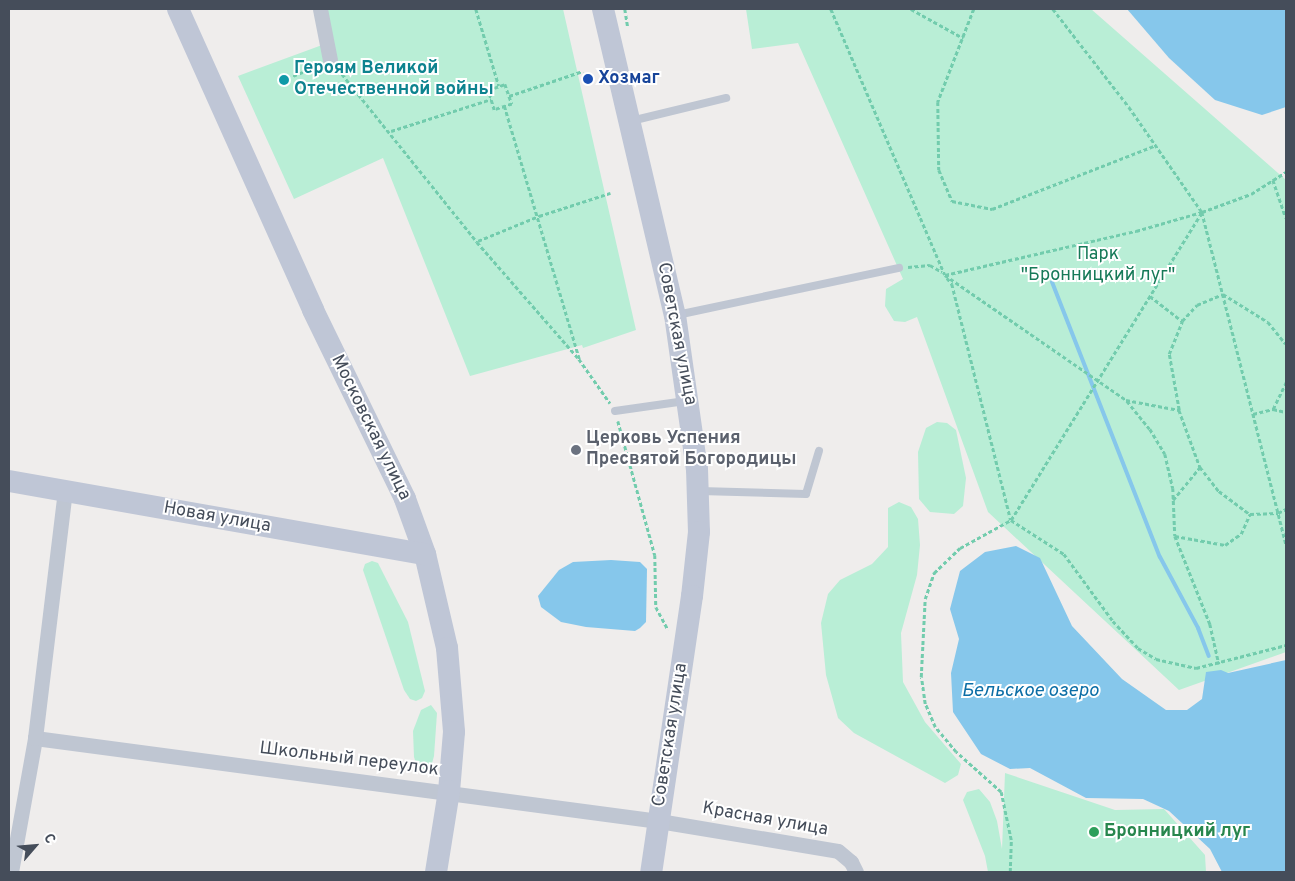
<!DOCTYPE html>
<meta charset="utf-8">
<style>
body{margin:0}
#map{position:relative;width:1295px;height:881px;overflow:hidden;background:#efedec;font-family:Overpass,sans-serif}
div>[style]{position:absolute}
.green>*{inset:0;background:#b9eed6}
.water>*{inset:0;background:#86c7eb}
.stream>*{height:4px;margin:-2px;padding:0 2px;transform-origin:2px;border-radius:2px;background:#86c7eb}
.path>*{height:2.5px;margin-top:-1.25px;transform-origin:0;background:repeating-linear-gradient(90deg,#72ccad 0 4px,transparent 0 6.5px)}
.lane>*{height:8px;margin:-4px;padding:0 4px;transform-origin:4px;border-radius:4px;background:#bfc6d2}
.street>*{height:15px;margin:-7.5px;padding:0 7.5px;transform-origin:7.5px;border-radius:7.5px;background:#bfc6d2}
.secondary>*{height:22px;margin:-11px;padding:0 11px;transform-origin:11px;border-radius:11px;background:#bfc6d6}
.dots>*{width:14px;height:14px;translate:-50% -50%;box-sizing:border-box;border:2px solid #fff;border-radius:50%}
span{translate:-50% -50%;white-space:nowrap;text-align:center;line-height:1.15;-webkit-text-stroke:4px #fff;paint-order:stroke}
.culture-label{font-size:18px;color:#0d838f;font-weight:700}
.left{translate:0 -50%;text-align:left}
.transit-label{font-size:18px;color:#164399;font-weight:700}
.park-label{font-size:18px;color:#167a58}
.street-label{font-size:18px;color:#454d5a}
.worship-label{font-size:18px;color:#5b616d;font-weight:700}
.leisure-label{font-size:18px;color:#27864d;font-weight:700}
.water-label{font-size:19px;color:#0c6ea6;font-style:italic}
.frame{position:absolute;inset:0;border:10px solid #454d5a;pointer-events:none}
.north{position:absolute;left:10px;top:821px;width:50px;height:50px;-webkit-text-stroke:4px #fff;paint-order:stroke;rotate:63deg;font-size:14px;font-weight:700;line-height:20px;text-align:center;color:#454d5a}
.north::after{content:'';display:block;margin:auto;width:18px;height:22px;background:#454d5a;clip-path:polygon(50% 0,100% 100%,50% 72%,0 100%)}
</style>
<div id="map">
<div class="green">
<div style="clip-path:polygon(326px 9px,563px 9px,636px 330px,583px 348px,582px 345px,470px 376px,383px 158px,294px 199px,238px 76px,333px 41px)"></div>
<div style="clip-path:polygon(746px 9px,1091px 9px,1286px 180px,1286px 652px,1179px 690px,988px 512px,917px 317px,905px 322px,894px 321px,885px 306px,886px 289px,903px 279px,798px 43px,752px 49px)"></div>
<div style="clip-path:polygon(937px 422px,947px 423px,956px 430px,966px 478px,963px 506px,954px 514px,930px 512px,919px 499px,918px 452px,926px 428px)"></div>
<div style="clip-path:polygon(899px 502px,911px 507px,918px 519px,920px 545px,917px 575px,901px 633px,903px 682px,925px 722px,961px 764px,958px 775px,945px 783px,854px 733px,838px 718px,826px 675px,821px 623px,828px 594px,840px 580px,872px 564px,888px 547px,888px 508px)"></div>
<div style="clip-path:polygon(372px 561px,378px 563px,408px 622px,425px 691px,422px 698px,416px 701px,410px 699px,404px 690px,363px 570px,365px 564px)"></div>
<div style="clip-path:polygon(431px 705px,437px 713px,434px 756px,431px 767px,424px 769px,417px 767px,414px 757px,413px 731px,421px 710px)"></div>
<div style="clip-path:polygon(1005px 773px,1115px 810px,1164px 809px,1205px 855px,1206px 872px,988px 872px,985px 856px,963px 800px,967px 792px,979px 789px,990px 802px,997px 821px,1002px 849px)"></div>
</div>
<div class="water">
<div style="clip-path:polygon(1127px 9px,1286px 9px,1286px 107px,1262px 115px,1215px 100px,1169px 58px)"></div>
<div style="clip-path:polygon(1016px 546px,1040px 558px,1072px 626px,1122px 679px,1166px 710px,1187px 710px,1202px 699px,1206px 672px,1221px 670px,1228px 673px,1286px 660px,1286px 872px,1222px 872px,1210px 849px,1169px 811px,1143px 799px,1086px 798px,1030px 768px,1010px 769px,981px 754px,953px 712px,951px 673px,959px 639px,950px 609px,960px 571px,985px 552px)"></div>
<div style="clip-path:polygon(611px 560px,640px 562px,647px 569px,646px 622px,640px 628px,635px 631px,586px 627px,561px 622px,541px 607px,538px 596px,559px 570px,573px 562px)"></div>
</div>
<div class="stream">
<div style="left:1052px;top:282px;width:295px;rotate:68.6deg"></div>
<div style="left:1160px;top:557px;width:81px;rotate:61.8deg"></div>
<div style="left:1198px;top:628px;width:30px;rotate:69deg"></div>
</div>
<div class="path">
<div style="left:476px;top:9px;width:80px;rotate:73.4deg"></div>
<div style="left:625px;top:9px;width:18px;rotate:81deg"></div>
<div style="left:831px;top:9px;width:289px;rotate:66.8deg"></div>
<div style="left:945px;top:275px;width:220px;rotate:34.6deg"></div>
<div style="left:1126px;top:400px;width:54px;rotate:10.7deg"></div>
<div style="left:1179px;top:410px;width:57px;rotate:-100.1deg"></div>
<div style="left:1169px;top:354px;width:35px;rotate:-68deg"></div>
<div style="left:911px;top:9px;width:60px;rotate:29.1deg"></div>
<div style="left:974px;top:9px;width:100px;rotate:111.2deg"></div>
<div style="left:938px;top:102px;width:68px;rotate:89.2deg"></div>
<div style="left:939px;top:170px;width:34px;rotate:67deg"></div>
<div style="left:952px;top:201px;width:41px;rotate:11.3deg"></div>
<div style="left:992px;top:209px;width:176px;rotate:-21.3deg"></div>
<div style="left:1053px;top:9px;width:124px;rotate:52.2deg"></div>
<div style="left:1129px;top:107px;width:128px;rotate:55.2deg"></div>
<div style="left:1202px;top:212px;width:342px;rotate:75.8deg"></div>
<div style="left:338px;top:69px;width:222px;rotate:51.2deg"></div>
<div style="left:477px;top:242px;width:155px;rotate:48.9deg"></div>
<div style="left:579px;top:359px;width:264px;rotate:-106.5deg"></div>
<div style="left:293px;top:76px;width:27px;rotate:-22deg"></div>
<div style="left:505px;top:84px;width:21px;rotate:71deg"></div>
<div style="left:512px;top:104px;width:19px;rotate:162deg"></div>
<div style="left:494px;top:110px;width:21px;rotate:-107deg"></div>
<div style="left:488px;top:90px;width:18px;rotate:-19deg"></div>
<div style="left:509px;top:96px;width:78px;rotate:-18.7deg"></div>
<div style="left:391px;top:131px;width:105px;rotate:-17.7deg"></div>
<div style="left:1273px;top:180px;width:40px;rotate:71.1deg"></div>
<div style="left:478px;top:241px;width:66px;rotate:-22.3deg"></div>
<div style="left:539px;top:216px;width:75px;rotate:-17.9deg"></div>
<div style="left:908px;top:267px;width:22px;rotate:-5deg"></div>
<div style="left:930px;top:265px;width:14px;rotate:30deg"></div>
<div style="left:945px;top:275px;width:196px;rotate:-13deg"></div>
<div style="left:1136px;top:231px;width:69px;rotate:-16.1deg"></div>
<div style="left:1202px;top:212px;width:52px;rotate:-20.2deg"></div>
<div style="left:1251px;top:194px;width:41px;rotate:-32.2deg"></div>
<div style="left:947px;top:278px;width:8px;rotate:50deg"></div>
<div style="left:952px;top:284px;width:243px;rotate:76deg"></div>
<div style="left:1011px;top:520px;width:63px;rotate:32.7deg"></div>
<div style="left:1064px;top:554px;width:83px;rotate:53.8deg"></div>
<div style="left:1113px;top:621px;width:37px;rotate:47deg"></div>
<div style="left:1138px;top:648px;width:21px;rotate:31deg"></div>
<div style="left:1156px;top:659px;width:41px;rotate:12.7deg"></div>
<div style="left:1196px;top:668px;width:93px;rotate:-14.3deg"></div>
<div style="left:1150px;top:296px;width:41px;rotate:38deg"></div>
<div style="left:1182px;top:321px;width:22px;rotate:-47deg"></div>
<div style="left:1197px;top:305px;width:28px;rotate:-23deg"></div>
<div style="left:1223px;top:294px;width:53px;rotate:31.9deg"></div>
<div style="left:1268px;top:322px;width:28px;rotate:51deg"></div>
<div style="left:579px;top:359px;width:54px;rotate:54.8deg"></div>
<div style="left:1127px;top:401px;width:36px;rotate:51deg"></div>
<div style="left:1150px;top:429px;width:29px;rotate:59deg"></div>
<div style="left:1165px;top:454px;width:35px;rotate:77deg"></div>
<div style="left:1173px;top:488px;width:48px;rotate:87.6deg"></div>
<div style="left:1175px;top:536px;width:95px;rotate:68.3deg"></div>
<div style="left:1210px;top:624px;width:41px;rotate:77.3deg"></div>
<div style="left:1273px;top:409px;width:30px;rotate:-64deg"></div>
<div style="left:1179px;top:410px;width:61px;rotate:69.8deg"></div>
<div style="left:1200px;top:467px;width:31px;rotate:52deg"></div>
<div style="left:1219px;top:491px;width:39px;rotate:37deg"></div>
<div style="left:1250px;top:514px;width:28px;rotate:-2deg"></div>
<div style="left:1278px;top:513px;width:9px;rotate:-27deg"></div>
<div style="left:1253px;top:414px;width:21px;rotate:-14deg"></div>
<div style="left:1273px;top:409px;width:13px;rotate:13deg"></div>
<div style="left:618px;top:421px;width:139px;rotate:74.6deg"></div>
<div style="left:655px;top:555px;width:52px;rotate:88.9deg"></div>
<div style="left:656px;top:607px;width:26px;rotate:62deg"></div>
<div style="left:1173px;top:500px;width:43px;rotate:-50.7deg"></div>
<div style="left:1175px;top:536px;width:51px;rotate:10.2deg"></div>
<div style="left:1225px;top:545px;width:19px;rotate:-35deg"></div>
<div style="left:1241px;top:534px;width:22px;rotate:-66deg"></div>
<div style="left:1010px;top:872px;width:32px;rotate:-88deg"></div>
<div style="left:1011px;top:840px;width:49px;rotate:-101.8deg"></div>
<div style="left:1001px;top:792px;width:60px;rotate:-138.4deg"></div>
<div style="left:956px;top:752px;width:33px;rotate:-130deg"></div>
<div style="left:935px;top:727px;width:25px;rotate:-113deg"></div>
<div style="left:925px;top:704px;width:27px;rotate:-98deg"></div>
<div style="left:921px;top:677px;width:78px;rotate:-87.1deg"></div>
<div style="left:925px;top:599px;width:28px;rotate:-71deg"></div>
<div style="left:934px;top:573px;width:36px;rotate:-44deg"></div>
<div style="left:960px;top:548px;width:58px;rotate:-28.8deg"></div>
<div style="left:1011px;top:520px;width:362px;rotate:-58.2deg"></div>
</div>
<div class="lane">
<div style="left:631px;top:121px;width:98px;rotate:-13.6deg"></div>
<div style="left:677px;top:315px;width:227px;rotate:-12deg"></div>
<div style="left:615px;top:411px;width:71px;rotate:-8.1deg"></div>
<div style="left:700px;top:491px;width:106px;rotate:1.6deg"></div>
<div style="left:806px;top:494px;width:45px;rotate:-73.2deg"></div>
</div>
<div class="street">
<div style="left:320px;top:9px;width:52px;rotate:78.9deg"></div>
<div style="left:35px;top:738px;width:629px;rotate:7.58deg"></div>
<div style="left:659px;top:821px;width:181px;rotate:9.5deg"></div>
<div style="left:838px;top:851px;width:17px;rotate:40deg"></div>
<div style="left:851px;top:862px;width:11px;rotate:63deg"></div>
<div style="left:11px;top:872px;width:136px;rotate:-79.8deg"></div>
<div style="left:35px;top:738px;width:249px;rotate:-83.1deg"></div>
</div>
<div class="secondary">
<div style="left:178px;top:9px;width:330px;rotate:65.8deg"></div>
<div style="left:313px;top:310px;width:210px;rotate:64deg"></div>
<div style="left:405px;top:499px;width:59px;rotate:70deg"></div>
<div style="left:425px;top:554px;width:97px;rotate:76.8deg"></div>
<div style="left:447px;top:648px;width:84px;rotate:85.2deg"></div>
<div style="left:454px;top:732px;width:59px;rotate:94.8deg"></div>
<div style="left:449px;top:791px;width:82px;rotate:99.1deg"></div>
<div style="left:603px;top:9px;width:314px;rotate:76.8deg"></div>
<div style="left:675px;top:315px;width:156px;rotate:81.9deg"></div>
<div style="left:697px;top:469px;width:63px;rotate:88.2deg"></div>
<div style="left:699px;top:532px;width:64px;rotate:96.2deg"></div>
<div style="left:692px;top:596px;width:279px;rotate:98.4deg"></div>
<div style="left:9px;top:481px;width:422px;rotate:10deg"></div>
</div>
<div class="dots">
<div style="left:588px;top:79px;background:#1a4fb4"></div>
<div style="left:284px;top:80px;background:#0f9aa8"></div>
<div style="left:576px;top:450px;background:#6b7280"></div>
<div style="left:1094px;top:832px;background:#2e9e5b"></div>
</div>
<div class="culture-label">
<span class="left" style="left:294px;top:80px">Героям Великой<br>Отечественной войны</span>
</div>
<div class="transit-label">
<span class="left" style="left:598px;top:79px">Хозмаг</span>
</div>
<div class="park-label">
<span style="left:1098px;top:266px">Парк<br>"Бронницкий луг"</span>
</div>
<div class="street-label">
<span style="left:676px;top:334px;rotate:79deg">Советская улица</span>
<span style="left:370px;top:428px;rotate:64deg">Московская улица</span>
<span style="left:217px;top:518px;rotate:10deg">Новая улица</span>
<span style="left:671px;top:735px;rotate:-81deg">Советская улица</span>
<span style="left:349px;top:760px;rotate:7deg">Школьный переулок</span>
<span style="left:765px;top:820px;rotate:10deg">Красная улица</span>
</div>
<div class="worship-label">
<span class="left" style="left:586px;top:450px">Церковь Успения<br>Пресвятой Богородицы</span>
</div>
<div class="leisure-label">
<span class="left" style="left:1104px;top:832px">Бронницкий луг</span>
</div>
<div class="water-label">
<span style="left:1030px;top:692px">Бельское озеро</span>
</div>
<div class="frame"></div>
<div class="north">С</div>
</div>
